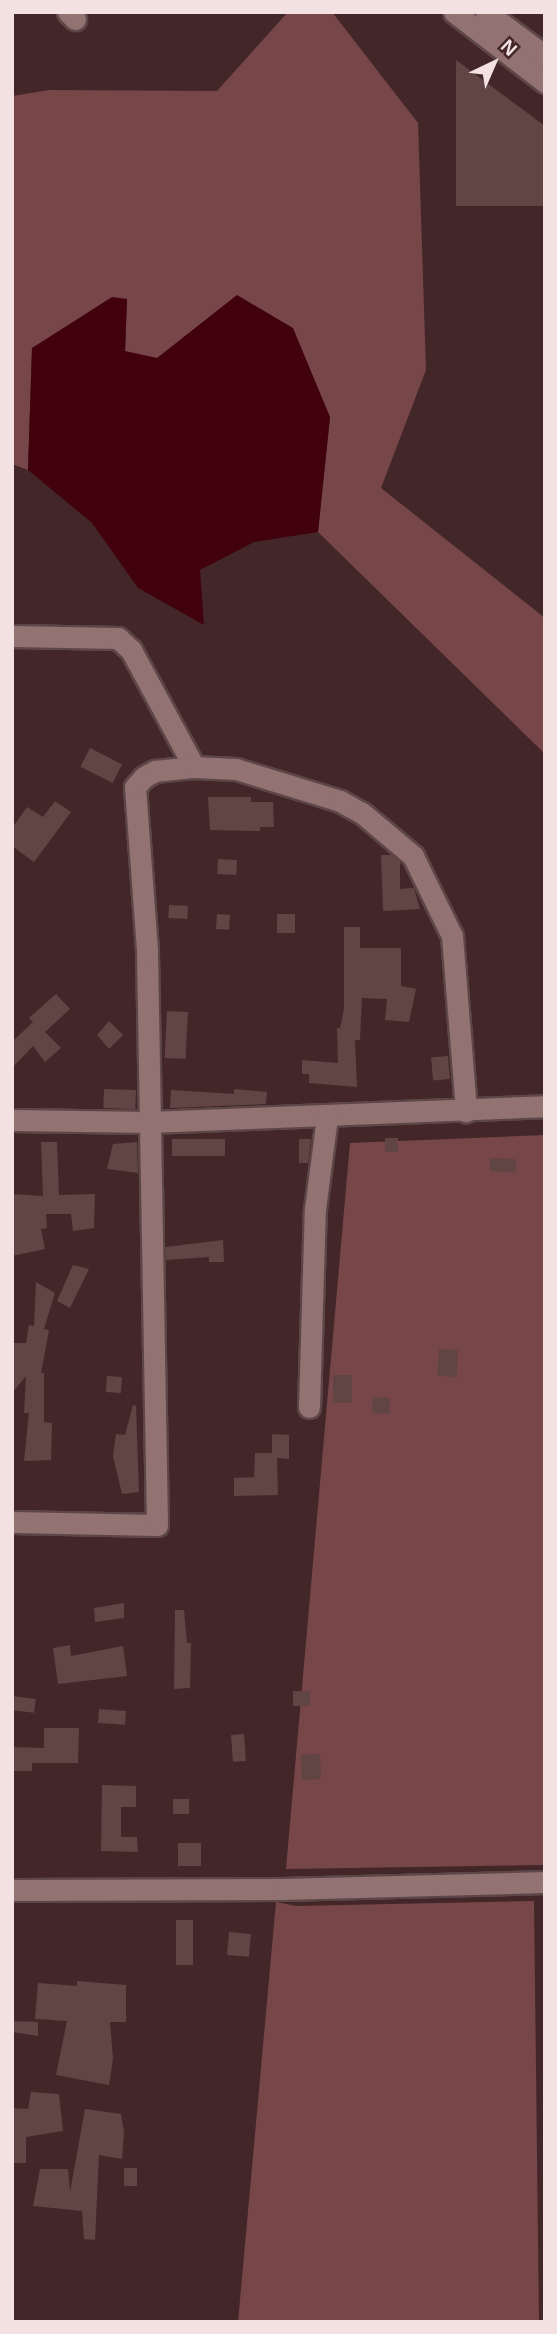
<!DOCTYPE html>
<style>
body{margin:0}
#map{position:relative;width:557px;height:2334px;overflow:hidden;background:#432728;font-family:Arial,sans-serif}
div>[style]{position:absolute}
.green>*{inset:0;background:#774649}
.water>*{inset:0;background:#41020e}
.building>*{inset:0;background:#614444;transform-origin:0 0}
.roads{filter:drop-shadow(2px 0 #5d4647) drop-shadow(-2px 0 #5d4647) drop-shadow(0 2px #5d4647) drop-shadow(0 -2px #5d4647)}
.minor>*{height:21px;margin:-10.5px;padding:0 10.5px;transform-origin:10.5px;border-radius:10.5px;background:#937272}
span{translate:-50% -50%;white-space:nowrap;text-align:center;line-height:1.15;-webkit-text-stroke:7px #432728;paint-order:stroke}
.frame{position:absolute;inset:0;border:14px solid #f4e2e2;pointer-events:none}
.north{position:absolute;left:459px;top:28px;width:70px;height:70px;-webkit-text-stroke:5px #432728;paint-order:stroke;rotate:44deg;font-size:19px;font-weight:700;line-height:28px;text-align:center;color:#f4e2e2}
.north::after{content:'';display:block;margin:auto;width:24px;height:32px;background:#f4e2e2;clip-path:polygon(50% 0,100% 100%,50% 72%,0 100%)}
</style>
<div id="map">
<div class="green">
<div style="clip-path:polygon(288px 12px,332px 12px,418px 123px,426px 370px,381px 488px,545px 618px,545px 754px,318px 532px,330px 417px,157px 359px,125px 352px,127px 300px,32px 348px,28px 470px,12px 464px,12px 96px,49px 90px,217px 91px)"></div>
<div style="clip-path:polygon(545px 1135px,545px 1865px,286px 1869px,350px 1143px)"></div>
<div style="clip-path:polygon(534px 1901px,539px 2322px,238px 2322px,276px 1902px,296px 1906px)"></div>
</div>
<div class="water">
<div style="clip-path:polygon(237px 295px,293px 328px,330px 417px,318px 532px,254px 542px,200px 570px,204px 625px,138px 588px,92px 523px,28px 470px,32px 348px,112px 297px,127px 299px,125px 351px,157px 358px)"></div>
</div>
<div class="building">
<div style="clip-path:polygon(456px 60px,545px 126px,545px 206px,456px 206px)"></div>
<div style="left:90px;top:748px;width:36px;height:21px;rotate:27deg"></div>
<div style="clip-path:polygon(208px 797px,251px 797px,251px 802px,273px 802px,274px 827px,260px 827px,260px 831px,210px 830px)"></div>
<div style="clip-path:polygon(55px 801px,71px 812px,34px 862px,12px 846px,12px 828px,27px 807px,43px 817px)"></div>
<div style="clip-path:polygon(381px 855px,392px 855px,400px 862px,400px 889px,414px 888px,420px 909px,383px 911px)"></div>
<div style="left:218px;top:859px;width:19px;height:15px;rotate:3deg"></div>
<div style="left:169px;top:905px;width:19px;height:13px;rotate:3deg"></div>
<div style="left:217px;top:914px;width:13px;height:15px;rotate:4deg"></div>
<div style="left:277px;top:914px;width:18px;height:19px"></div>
<div style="clip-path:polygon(344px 927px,360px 927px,360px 948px,401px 948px,401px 986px,416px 989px,409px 1022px,385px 1020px,387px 999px,362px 998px,360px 1040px,355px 1040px,357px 1087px,309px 1083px,309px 1074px,302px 1074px,302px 1060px,338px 1063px,337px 1028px,340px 1028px,344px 1009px)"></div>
<div style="clip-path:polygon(56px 994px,70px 1009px,45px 1032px,61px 1048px,45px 1062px,33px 1046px,12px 1068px,12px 1042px,33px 1022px,29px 1018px)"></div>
<div style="left:167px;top:1011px;width:21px;height:47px;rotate:3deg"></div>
<div style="clip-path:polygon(109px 1021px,123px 1035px,109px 1049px,97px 1035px)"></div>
<div style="left:448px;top:1056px;width:23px;height:17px;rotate:85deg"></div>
<div style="left:104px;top:1089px;width:32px;height:19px;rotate:2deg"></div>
<div style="clip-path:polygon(234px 1089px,267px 1092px,266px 1104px,170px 1108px,171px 1090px,234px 1094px)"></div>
<div style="left:385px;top:1138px;width:13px;height:14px"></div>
<div style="left:172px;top:1139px;width:53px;height:17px"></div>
<div style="clip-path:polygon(299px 1139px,311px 1139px,308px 1163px,299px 1163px)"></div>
<div style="clip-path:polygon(41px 1142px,57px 1142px,59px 1195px,95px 1194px,94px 1228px,73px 1231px,71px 1214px,46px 1214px,47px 1228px,41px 1229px,45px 1249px,12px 1256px,12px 1194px,43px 1196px)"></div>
<div style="clip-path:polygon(137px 1142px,138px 1173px,107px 1169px,113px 1144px)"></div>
<div style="left:490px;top:1158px;width:26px;height:13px;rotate:2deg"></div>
<div style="clip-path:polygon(223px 1240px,224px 1262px,209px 1262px,209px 1257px,166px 1260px,165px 1247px)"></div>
<div style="clip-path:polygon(73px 1265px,89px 1269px,70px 1308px,57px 1301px)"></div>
<div style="clip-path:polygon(36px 1282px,55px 1293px,44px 1329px,49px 1330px,41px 1373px,44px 1373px,44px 1422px,52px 1423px,51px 1460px,24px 1461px,29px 1413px,24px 1413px,26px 1376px,12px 1393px,12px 1343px,26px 1343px,29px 1325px,34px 1326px)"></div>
<div style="left:439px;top:1349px;width:19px;height:27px;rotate:3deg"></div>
<div style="left:333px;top:1375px;width:19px;height:28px"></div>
<div style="left:107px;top:1376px;width:15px;height:16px;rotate:4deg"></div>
<div style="left:373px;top:1397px;width:17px;height:16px;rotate:3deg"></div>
<div style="clip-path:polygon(133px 1405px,136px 1406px,139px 1492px,122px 1494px,113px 1456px,116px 1434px,125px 1435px)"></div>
<div style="clip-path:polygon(272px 1434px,289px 1435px,289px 1459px,277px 1458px,278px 1495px,234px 1496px,234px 1478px,254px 1477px,255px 1453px,272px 1453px)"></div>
<div style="clip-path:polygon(124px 1603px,124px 1618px,95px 1622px,94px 1608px)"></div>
<div style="clip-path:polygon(175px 1610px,184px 1610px,187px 1643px,191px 1643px,190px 1688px,174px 1689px)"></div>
<div style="clip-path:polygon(70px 1645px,71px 1656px,123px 1646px,127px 1676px,58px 1684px,53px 1648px)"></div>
<div style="left:293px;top:1691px;width:17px;height:15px"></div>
<div style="left:12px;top:1696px;width:24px;height:14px;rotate:7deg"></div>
<div style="left:99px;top:1709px;width:27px;height:14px;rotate:4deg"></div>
<div style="clip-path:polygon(44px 1728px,79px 1728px,78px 1763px,32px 1763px,32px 1771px,12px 1771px,12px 1747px,44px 1748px)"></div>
<div style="left:244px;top:1734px;width:27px;height:13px;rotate:86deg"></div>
<div style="left:320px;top:1754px;width:25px;height:19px;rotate:88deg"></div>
<div style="clip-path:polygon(102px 1785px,136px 1786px,136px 1807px,121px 1807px,121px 1837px,137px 1837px,138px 1852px,101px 1851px)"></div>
<div style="left:173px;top:1799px;width:16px;height:15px"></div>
<div style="left:178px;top:1843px;width:23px;height:23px"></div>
<div style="left:176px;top:1920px;width:17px;height:45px"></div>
<div style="left:229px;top:1932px;width:22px;height:23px;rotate:5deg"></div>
<div style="clip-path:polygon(77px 1981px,126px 1985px,126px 2022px,110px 2022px,113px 2059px,109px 2085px,56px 2075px,67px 2021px,35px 2019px,38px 1983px,77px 1986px)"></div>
<div style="clip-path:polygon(12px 2021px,38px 2022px,38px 2036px,12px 2032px)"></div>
<div style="clip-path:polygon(31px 2092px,59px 2094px,63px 2131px,26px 2137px,26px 2163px,12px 2163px,12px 2108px,28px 2109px)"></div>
<div style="clip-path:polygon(85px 2109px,121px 2114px,124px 2132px,122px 2159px,99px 2155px,95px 2240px,84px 2239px,82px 2211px,33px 2206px,40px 2169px,68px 2169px,70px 2192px)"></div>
<div style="left:124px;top:2168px;width:13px;height:18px"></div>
</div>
<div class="roads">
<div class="minor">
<div style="left:68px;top:12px;width:10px;rotate:45deg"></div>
<div style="left:454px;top:12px;width:115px;rotate:37.6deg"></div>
<div style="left:486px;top:12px;width:74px;rotate:36.7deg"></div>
<div style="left:12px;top:636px;width:106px;rotate:1.1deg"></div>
<div style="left:118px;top:638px;width:18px;rotate:43deg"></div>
<div style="left:131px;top:650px;width:133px;rotate:61.7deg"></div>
<div style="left:12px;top:1120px;width:138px;rotate:0.8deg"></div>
<div style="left:150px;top:1122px;width:395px;rotate:-2.3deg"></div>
<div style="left:309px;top:1407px;width:198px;rotate:-88.3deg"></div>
<div style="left:315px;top:1209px;width:94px;rotate:-82.6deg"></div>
<div style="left:12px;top:1522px;width:145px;rotate:1.2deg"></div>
<div style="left:157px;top:1525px;width:575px;rotate:-91deg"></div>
<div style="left:147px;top:950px;width:163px;rotate:-94.2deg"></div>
<div style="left:135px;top:787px;width:13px;rotate:-48deg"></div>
<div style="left:144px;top:777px;width:13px;rotate:-29deg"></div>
<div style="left:155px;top:771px;width:39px;rotate:-6deg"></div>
<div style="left:194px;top:767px;width:42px;rotate:2.7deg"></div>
<div style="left:236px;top:769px;width:109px;rotate:17.1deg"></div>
<div style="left:340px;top:801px;width:25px;rotate:29deg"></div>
<div style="left:362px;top:813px;width:67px;rotate:40.1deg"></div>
<div style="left:413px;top:856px;width:89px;rotate:64deg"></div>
<div style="left:452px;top:936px;width:176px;rotate:85.4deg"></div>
<div style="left:12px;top:1890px;width:270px;rotate:-0.2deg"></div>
<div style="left:282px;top:1889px;width:263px;rotate:-1.5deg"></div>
</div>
</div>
<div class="frame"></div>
<div class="north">N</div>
</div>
